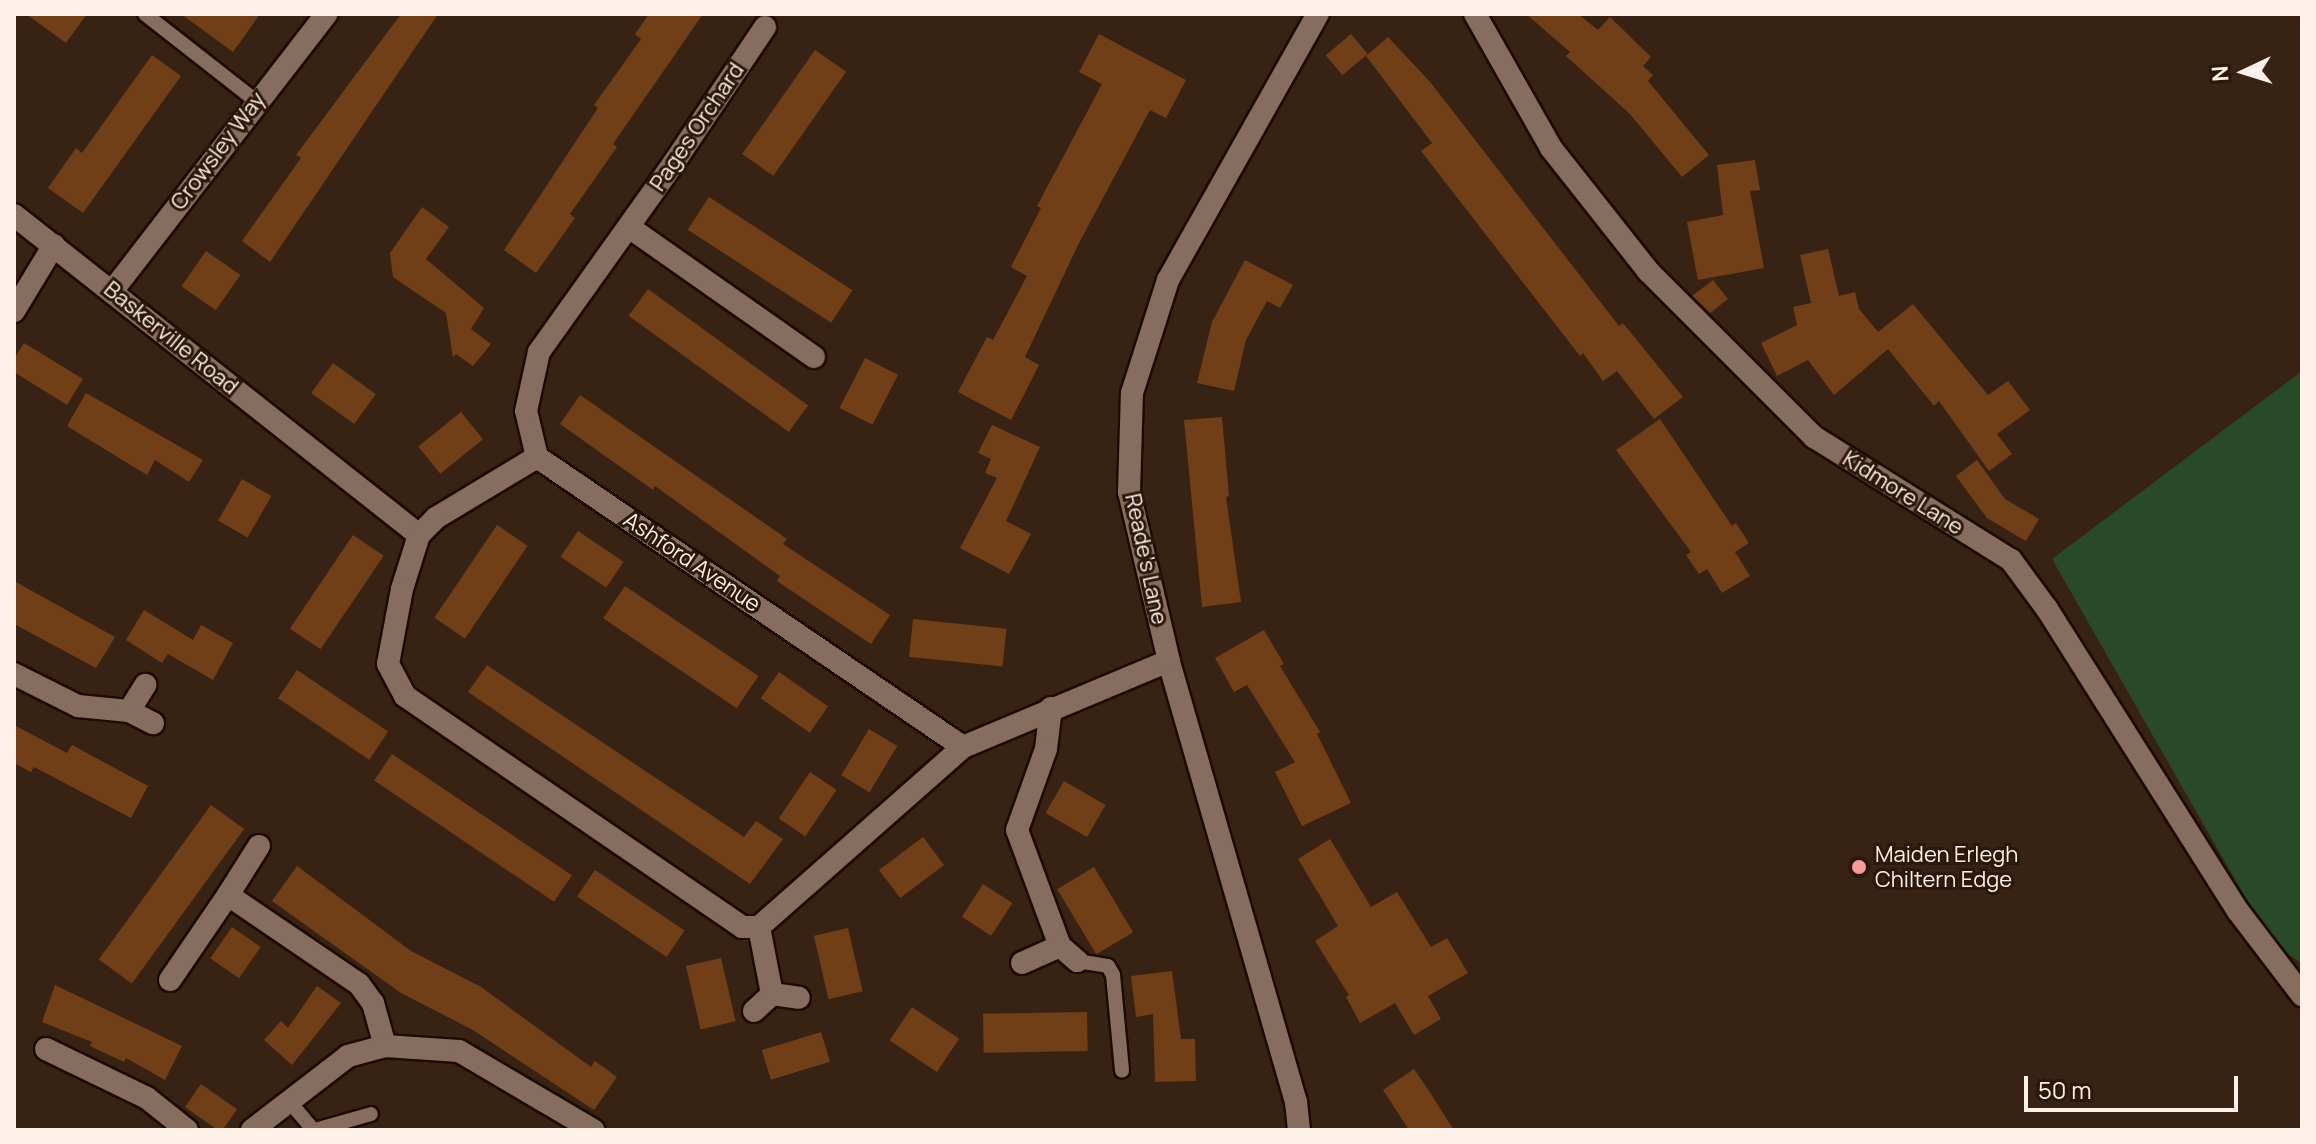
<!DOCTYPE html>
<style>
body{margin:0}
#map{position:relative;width:2316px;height:1144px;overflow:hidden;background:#372214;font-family:Manrope,sans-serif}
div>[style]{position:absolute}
.green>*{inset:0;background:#294a26}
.building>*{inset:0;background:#703f18;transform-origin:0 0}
.roads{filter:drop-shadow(2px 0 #1d0b01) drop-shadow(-2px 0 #1d0b01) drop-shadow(0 2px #1d0b01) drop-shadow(0 -2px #1d0b01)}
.service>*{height:14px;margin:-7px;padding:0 7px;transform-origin:7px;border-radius:7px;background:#866d5d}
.minor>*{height:22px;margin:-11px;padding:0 11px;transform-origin:11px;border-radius:11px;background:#866d5d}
.tertiary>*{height:22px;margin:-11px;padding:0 11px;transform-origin:11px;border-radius:11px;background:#866d5d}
.dots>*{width:22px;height:22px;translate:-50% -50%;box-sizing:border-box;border:4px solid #2c180a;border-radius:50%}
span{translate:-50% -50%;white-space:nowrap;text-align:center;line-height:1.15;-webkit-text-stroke:6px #2c180a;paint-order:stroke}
.street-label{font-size:22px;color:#fdf1ea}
.poi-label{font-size:22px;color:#fdf1ea}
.left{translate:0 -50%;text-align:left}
.frame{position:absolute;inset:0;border:16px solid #fdf1ea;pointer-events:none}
.north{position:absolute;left:2204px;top:32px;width:80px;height:80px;-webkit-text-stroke:6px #2c180a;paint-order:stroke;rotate:266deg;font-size:22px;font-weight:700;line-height:32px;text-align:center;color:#fdf1ea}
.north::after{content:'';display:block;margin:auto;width:28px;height:36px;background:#fdf1ea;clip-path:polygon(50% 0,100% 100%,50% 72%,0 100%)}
.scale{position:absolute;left:2024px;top:1076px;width:214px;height:36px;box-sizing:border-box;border:4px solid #fdf1ea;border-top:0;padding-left:10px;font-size:24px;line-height:28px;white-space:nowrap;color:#fdf1ea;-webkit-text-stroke:6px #2c180a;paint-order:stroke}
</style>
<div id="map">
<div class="green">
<div style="clip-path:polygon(2302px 371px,2302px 964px,2269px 939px,2052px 559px)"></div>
</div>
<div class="building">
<div style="clip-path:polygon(26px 14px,87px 14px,66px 43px)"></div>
<div style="clip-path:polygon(181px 14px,260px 14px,233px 52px)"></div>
<div style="clip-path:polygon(401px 14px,438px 14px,270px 262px,242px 241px,301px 158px,296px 155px)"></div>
<div style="clip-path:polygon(649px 14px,703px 14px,613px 144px,617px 147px,570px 214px,575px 218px,536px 273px,504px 250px,598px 108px,594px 105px,641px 39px,635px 34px)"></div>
<div style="clip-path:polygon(1526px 14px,1578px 14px,1598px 30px,1610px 17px,1651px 57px,1643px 66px,1653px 75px,1648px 81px,1709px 155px,1682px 177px,1630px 114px,1566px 56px,1570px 52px)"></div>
<div style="clip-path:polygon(1099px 34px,1186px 80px,1166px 118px,1150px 110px,1079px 243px,1025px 357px,1039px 365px,1011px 420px,958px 392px,987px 337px,993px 340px,1027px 276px,1011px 267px,1041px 208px,1037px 206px,1102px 84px,1079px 72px)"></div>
<div style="left:1351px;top:34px;width:26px;height:33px;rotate:50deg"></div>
<div style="clip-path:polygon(1388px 37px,1431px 83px,1619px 326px,1623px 323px,1683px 397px,1654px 419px,1617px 371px,1603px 381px,1583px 353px,1580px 356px,1421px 151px,1432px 143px,1366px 56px)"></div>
<div style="left:815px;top:50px;width:38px;height:127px;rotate:35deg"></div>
<div style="clip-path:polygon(152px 55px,181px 76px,83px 213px,48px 188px,76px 148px,82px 153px)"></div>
<div style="clip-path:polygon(1755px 160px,1760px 190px,1750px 191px,1764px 268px,1698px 280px,1687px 222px,1723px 215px,1717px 165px)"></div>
<div style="left:709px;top:197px;width:171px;height:39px;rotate:33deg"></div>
<div style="clip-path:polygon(422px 207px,449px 227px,426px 259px,484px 308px,471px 329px,491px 344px,473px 366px,456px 354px,453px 357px,446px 313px,393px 277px,390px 253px)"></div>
<div style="clip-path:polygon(1828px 249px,1839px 296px,1855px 292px,1859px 309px,1878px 332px,1913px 304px,1988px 395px,2008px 381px,2030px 410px,1997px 434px,2012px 454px,1989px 471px,1939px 401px,1934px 406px,1888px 349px,1834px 395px,1808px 360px,1777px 376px,1761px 343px,1797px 325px,1793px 307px,1811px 303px,1800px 255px)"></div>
<div style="left:206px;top:251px;width:42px;height:43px;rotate:35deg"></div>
<div style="clip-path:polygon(1245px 260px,1293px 285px,1280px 308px,1267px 301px,1246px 340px,1234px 391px,1197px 383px,1212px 322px)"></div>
<div style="clip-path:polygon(1713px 280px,1728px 299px,1710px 313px,1692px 296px)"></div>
<div style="left:648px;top:289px;width:198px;height:33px;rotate:36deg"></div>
<div style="clip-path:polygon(24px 343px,83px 379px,67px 405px,14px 372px,14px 359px)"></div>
<div style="left:865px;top:358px;width:37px;height:56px;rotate:27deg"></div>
<div style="left:333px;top:363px;width:53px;height:37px;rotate:36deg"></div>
<div style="clip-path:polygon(86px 393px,203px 460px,189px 482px,155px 460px,147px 475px,67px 426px)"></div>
<div style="clip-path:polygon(580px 395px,787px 539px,783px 544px,890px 615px,871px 644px,777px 581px,780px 576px,655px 486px,653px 490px,560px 424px)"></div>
<div style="left:461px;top:412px;width:35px;height:55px;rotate:51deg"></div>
<div style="clip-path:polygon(1222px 417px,1229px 496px,1226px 497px,1241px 602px,1202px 607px,1184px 420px)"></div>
<div style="clip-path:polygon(1660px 419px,1732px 526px,1736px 523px,1749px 543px,1735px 552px,1750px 576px,1722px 593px,1707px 569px,1699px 574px,1686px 555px,1691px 552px,1616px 450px)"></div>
<div style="clip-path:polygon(992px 425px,1040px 447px,1006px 521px,1031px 534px,1009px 574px,960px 548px,997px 478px,985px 473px,991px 459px,978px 453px)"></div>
<div style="clip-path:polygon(1977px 460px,2005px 499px,2039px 519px,2026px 541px,1987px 518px,1956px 476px)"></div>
<div style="left:242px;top:479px;width:34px;height:48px;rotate:30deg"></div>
<div style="left:497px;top:525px;width:37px;height:112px;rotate:34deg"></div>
<div style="left:578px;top:531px;width:55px;height:31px;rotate:34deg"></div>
<div style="left:353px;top:535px;width:37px;height:113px;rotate:34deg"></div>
<div style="clip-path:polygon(14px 581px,115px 637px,96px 668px,14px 624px)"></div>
<div style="left:625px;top:586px;width:161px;height:39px;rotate:34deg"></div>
<div style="clip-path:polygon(144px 610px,193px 640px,201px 625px,233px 643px,213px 680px,168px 654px,162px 663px,126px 640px)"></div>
<div style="left:913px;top:619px;width:94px;height:38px;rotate:6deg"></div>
<div style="clip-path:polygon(1264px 630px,1284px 664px,1280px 666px,1320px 732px,1317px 734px,1351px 803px,1302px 826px,1275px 772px,1295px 762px,1247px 685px,1234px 692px,1215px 658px)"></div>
<div style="clip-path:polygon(487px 665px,744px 837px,756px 821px,783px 839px,750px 884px,468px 692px)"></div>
<div style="left:297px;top:670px;width:110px;height:34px;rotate:34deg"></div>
<div style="left:779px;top:672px;width:60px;height:32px;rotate:35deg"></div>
<div style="clip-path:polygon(14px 725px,67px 753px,72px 745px,148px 786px,131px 818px,34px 767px,31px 772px,14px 763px)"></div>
<div style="left:869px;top:729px;width:33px;height:54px;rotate:31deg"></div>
<div style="left:392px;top:754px;width:217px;height:32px;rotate:34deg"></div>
<div style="left:810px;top:772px;width:32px;height:56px;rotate:34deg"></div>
<div style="left:1064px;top:781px;width:48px;height:37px;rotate:30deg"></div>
<div style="left:211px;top:805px;width:41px;height:191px;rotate:36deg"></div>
<div style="left:923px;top:837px;width:35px;height:55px;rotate:53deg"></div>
<div style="clip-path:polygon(1330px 839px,1371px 907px,1397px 892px,1431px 947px,1447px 938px,1468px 973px,1428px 996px,1441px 1019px,1414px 1035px,1395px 1003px,1360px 1023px,1346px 997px,1349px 995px,1315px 941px,1338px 926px,1298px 859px)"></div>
<div style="clip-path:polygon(297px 866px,411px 951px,481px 987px,591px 1067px,595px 1061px,617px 1077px,594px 1110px,473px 1030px,401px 993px,272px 901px)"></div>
<div style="left:1094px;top:867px;width:76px;height:43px;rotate:59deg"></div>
<div style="left:595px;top:870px;width:108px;height:32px;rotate:34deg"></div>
<div style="left:983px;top:884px;width:35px;height:39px;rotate:33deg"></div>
<div style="left:232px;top:927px;width:35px;height:38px;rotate:35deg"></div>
<div style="left:848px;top:928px;width:65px;height:35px;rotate:77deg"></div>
<div style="left:721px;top:958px;width:65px;height:36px;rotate:77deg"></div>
<div style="clip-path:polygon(1172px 971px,1181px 1039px,1195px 1039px,1196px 1081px,1155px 1082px,1153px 1014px,1136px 1017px,1131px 976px)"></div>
<div style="clip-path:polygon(55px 985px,182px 1046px,165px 1080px,126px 1058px,124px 1062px,90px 1046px,92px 1042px,42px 1022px)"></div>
<div style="clip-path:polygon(317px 986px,341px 1003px,292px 1065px,264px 1040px,281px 1021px,288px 1028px)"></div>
<div style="left:912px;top:1007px;width:57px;height:40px;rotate:34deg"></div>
<div style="left:1087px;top:1012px;width:39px;height:104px;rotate:89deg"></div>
<div style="left:821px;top:1032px;width:31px;height:62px;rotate:73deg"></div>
<div style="clip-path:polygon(1414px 1069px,1427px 1088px,1454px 1130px,1409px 1130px,1383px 1090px)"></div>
<div style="left:201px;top:1084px;width:44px;height:28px;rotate:35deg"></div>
</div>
<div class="roads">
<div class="service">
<div style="left:145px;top:14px;width:141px;rotate:38.1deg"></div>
<div style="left:1077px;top:961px;width:31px;rotate:9deg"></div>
<div style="left:1108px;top:966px;width:10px;rotate:61deg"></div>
<div style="left:1113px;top:975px;width:96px;rotate:84.6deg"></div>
<div style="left:289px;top:1101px;width:38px;rotate:50deg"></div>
<div style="left:315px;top:1130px;width:58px;rotate:-15.9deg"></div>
</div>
<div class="minor">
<div style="left:14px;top:215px;width:516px;rotate:38.31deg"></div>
<div style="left:629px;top:227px;width:226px;rotate:35.1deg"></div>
<div style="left:113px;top:290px;width:349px;rotate:-52.3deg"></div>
<div style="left:14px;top:311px;width:77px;rotate:-58.8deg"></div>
<div style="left:537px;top:457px;width:118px;rotate:148.9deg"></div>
<div style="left:436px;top:518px;width:24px;rotate:135deg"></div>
<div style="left:419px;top:535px;width:57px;rotate:107.5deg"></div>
<div style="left:402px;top:589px;width:76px;rotate:100.6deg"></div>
<div style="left:388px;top:664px;width:36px;rotate:62deg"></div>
<div style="left:405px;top:696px;width:409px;rotate:34.4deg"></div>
<div style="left:742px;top:927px;width:17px"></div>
<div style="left:537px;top:457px;width:515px;rotate:34.25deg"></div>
<div style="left:537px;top:457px;width:47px;rotate:-103.4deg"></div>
<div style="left:526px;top:411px;width:60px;rotate:-77.6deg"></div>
<div style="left:539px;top:352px;width:231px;rotate:-54.5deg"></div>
<div style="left:673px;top:164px;width:165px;rotate:-56.1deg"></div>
<div style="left:14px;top:674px;width:72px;rotate:26.6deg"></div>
<div style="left:78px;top:706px;width:51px;rotate:5.6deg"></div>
<div style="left:129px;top:711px;width:27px;rotate:27deg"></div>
<div style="left:1051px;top:708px;width:41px;rotate:97deg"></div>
<div style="left:1046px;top:749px;width:86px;rotate:109.7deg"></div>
<div style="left:1017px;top:830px;width:124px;rotate:69.7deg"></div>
<div style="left:1060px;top:946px;width:23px;rotate:41deg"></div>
<div style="left:129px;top:711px;width:31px;rotate:-58deg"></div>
<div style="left:228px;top:895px;width:58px;rotate:-57.7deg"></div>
<div style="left:1022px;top:963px;width:42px;rotate:-24.1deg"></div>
<div style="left:170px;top:980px;width:103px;rotate:-55.7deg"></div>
<div style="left:228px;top:895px;width:158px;rotate:34.2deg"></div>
<div style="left:359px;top:984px;width:24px;rotate:54deg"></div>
<div style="left:373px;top:1003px;width:45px;rotate:74.4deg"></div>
<div style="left:772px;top:994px;width:68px;rotate:-101deg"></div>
<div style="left:759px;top:927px;width:272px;rotate:-41.4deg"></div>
<div style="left:963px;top:747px;width:223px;rotate:-22.7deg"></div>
<div style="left:754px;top:1011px;width:25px;rotate:-43deg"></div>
<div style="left:772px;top:994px;width:27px;rotate:8deg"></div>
<div style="left:46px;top:1049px;width:112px;rotate:25.9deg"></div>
<div style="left:147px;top:1098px;width:51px;rotate:38.7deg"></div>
<div style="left:252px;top:1130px;width:121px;rotate:-37.6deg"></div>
<div style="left:348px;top:1056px;width:38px;rotate:-15deg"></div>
<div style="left:385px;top:1046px;width:74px;rotate:3.9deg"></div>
<div style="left:459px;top:1051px;width:156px;rotate:30.5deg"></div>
</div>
<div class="tertiary">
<div style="left:1475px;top:14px;width:154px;rotate:60.4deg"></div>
<div style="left:1551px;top:148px;width:157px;rotate:51.7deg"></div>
<div style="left:1648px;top:271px;width:235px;rotate:45deg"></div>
<div style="left:1814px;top:437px;width:232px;rotate:32deg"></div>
<div style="left:2011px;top:560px;width:61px;rotate:53.7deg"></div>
<div style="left:2047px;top:609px;width:357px;rotate:57.7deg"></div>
<div style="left:2238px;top:911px;width:106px;rotate:52.7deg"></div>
<div style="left:1299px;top:1130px;width:28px;rotate:-96deg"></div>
<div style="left:1296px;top:1102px;width:459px;rotate:-106.1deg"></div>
<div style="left:1169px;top:661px;width:174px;rotate:-103.3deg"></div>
<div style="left:1129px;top:492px;width:99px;rotate:-88.3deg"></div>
<div style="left:1132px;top:393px;width:119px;rotate:-72.3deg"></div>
<div style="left:1168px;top:280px;width:305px;rotate:-60.6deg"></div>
</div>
</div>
<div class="dots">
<div style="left:1859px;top:867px;background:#f59c94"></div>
</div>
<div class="street-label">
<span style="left:697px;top:127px;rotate:-56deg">Pages Orchard</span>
<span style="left:218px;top:151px;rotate:-53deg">Crowsley Way</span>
<span style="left:171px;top:338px;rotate:39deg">Baskerville Road</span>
<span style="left:1903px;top:493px;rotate:32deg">Kidmore Lane</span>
<span style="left:1146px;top:559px;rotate:78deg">Reade's Lane</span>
<span style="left:692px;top:562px;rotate:34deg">Ashford Avenue</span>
</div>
<div class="poi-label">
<span class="left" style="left:1875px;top:867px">Maiden Erlegh<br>Chiltern Edge</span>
</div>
<div class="frame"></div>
<div class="north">N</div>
<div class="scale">50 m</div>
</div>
